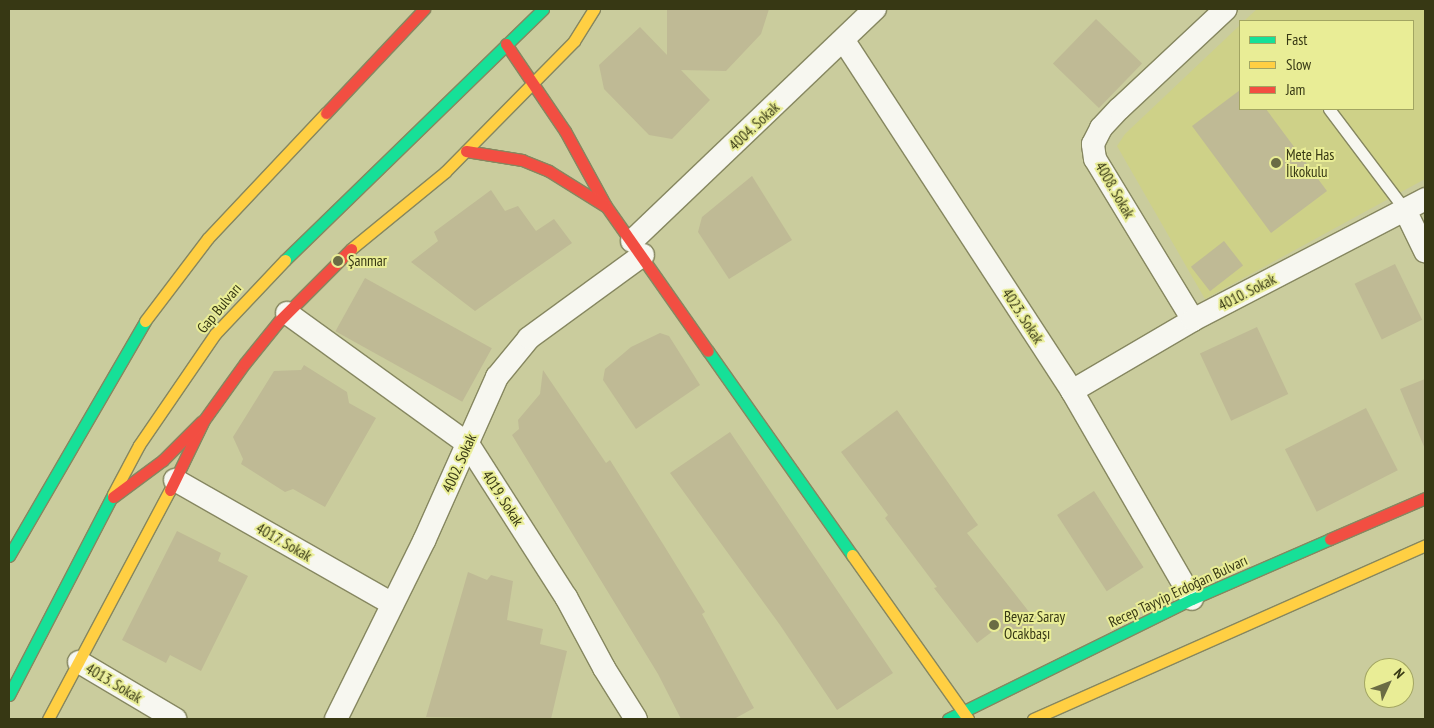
<!DOCTYPE html>
<meta charset="utf-8">
<style>
body{margin:0}
#map{position:relative;width:1434px;height:728px;overflow:hidden;background:#cacc9d;font-family:"PT Sans Narrow",sans-serif}
div>[style]{position:absolute}
.built>*{inset:0;background:#ced188}
.building>*{inset:0;background:#bfba95;transform-origin:0 0}
.roads{filter:drop-shadow(1px 0 #868760) drop-shadow(-1px 0 #868760) drop-shadow(0 1px #868760) drop-shadow(0 -1px #868760)}
.lane>*{height:11px;margin:-5.5px;padding:0 5.5px;transform-origin:5.5px;border-radius:5.5px;background:#f7f7f0}
.street>*{height:22px;margin:-11px;padding:0 11px;transform-origin:11px;border-radius:11px;background:#f7f7f0}
.fast>*{height:11px;margin:-5.5px;padding:0 5.5px;transform-origin:5.5px;border-radius:5.5px;background:#16e098}
.slow>*{height:11px;margin:-5.5px;padding:0 5.5px;transform-origin:5.5px;border-radius:5.5px;background:#ffcf43}
.jam>*{height:11px;margin:-5.5px;padding:0 5.5px;transform-origin:5.5px;border-radius:5.5px;background:#f24e42}
.dots>*{width:14px;height:14px;translate:-50% -50%;box-sizing:border-box;border:2px solid #e9ed96;border-radius:50%}
span{translate:-50% -50%;white-space:nowrap;text-align:center;line-height:1.15;-webkit-text-stroke:4px #e9ed96;paint-order:stroke}
.street-label{font-size:15px;color:#373814}
.poi-label{font-size:15px;color:#373814}
.left{translate:0 -50%;text-align:left}
.frame{position:absolute;inset:0;border:10px solid #373814;pointer-events:none}
.legend{position:absolute;left:1239px;top:20px;width:175px;height:90px;box-sizing:border-box;background:#e9ed96;border:1px solid #a2a562;margin:0;padding:6px 9px;list-style:none;font-size:15px;color:#373814}
.legend li{display:flex;align-items:center;gap:10px;height:25px}
.legend b{width:25px;border:1px solid #a2a562}
.north{position:absolute;left:1364px;top:658px;width:50px;height:50px;box-sizing:border-box;background:#e9ed96;border:1px solid #a2a562;border-radius:50%;rotate:47deg;font-size:14px;font-weight:700;line-height:20px;text-align:center;color:#373814}
.north::after{content:'';display:block;margin:auto;width:18px;height:22px;background:#6a6c44;clip-path:polygon(50% 0,100% 100%,50% 72%,0 100%)}
</style>
<div id="map">
<div class="built">
<div style="clip-path:polygon(1257px 9px,1425px 9px,1425px 179px,1205px 299px,1117px 146px,1125px 134px,1240px 25px,1240px 109px,1413px 109px,1413px 21px,1244px 21px)"></div>
</div>
<div class="building">
<div style="clip-path:polygon(667px 9px,769px 9px,761px 34px,726px 71px,681px 70px,710px 100px,672px 139px,649px 135px,604px 89px,599px 65px,640px 27px,667px 55px)"></div>
<div style="left:1096px;top:19px;width:64px;height:62px;rotate:44deg"></div>
<div style="clip-path:polygon(1240px 90px,1240px 109px,1266px 109px,1327px 191px,1271px 233px,1192px 126px)"></div>
<div style="clip-path:polygon(752px 176px,792px 240px,729px 279px,698px 232px,702px 217px)"></div>
<div style="clip-path:polygon(491px 190px,505px 211px,518px 206px,536px 231px,554px 219px,572px 243px,475px 311px,411px 262px,438px 241px,434px 232px)"></div>
<div style="left:1224px;top:241px;width:31px;height:42px;rotate:52deg"></div>
<div style="left:1395px;top:264px;width:62px;height:45px;rotate:64deg"></div>
<div style="left:365px;top:278px;width:145px;height:61px;rotate:29deg"></div>
<div style="left:1257px;top:327px;width:74px;height:63px;rotate:65deg"></div>
<div style="clip-path:polygon(660px 333px,669px 336px,700px 385px,636px 429px,603px 380px,605px 369px,631px 347px)"></div>
<div style="clip-path:polygon(304px 365px,347px 392px,349px 403px,376px 418px,325px 507px,293px 489px,285px 492px,241px 464px,243px 459px,233px 437px,274px 371px,301px 370px)"></div>
<div style="clip-path:polygon(543px 370px,606px 463px,610px 460px,663px 544px,705px 612px,702px 614px,754px 708px,734px 719px,681px 719px,658px 674px,512px 435px,519px 429px,518px 420px,540px 394px)"></div>
<div style="clip-path:polygon(1425px 379px,1425px 449px,1400px 389px)"></div>
<div style="left:1366px;top:408px;width:70px;height:91px;rotate:63deg"></div>
<div style="clip-path:polygon(897px 410px,978px 525px,967px 533px,1037px 622px,1022px 634px,1018px 629px,1006px 639px,997px 628px,977px 643px,934px 588px,937px 587px,885px 518px,888px 515px,841px 452px)"></div>
<div style="clip-path:polygon(730px 432px,893px 673px,837px 710px,780px 625px,670px 473px)"></div>
<div style="left:1094px;top:491px;width:91px;height:44px;rotate:57deg"></div>
<div style="clip-path:polygon(177px 531px,221px 553px,218px 561px,248px 576px,201px 671px,170px 655px,166px 663px,122px 640px)"></div>
<div style="clip-path:polygon(468px 572px,487px 580px,491px 575px,513px 581px,507px 620px,543px 629px,540px 644px,567px 651px,551px 719px,426px 717px)"></div>
</div>
<div class="roads">
<div class="lane">
<div style="left:1329px;top:109px;width:126px;rotate:53deg"></div>
</div>
<div class="street">
<div style="left:844px;top:41px;width:418px;rotate:56.9deg"></div>
<div style="left:1072px;top:391px;width:240px;rotate:60deg"></div>
<div style="left:1405px;top:210px;width:46px;rotate:64deg"></div>
<div style="left:632px;top:241px;width:336px;rotate:-43.7deg"></div>
<div style="left:287px;top:313px;width:223px;rotate:35.9deg"></div>
<div style="left:468px;top:444px;width:182px;rotate:57.4deg"></div>
<div style="left:566px;top:597px;width:81px;rotate:61.8deg"></div>
<div style="left:604px;top:668px;width:60px;rotate:57.9deg"></div>
<div style="left:1193px;top:320px;width:188px;rotate:-121.3deg"></div>
<div style="left:1095px;top:159px;width:15px;rotate:-98deg"></div>
<div style="left:1093px;top:144px;width:18px;rotate:-63deg"></div>
<div style="left:1101px;top:128px;width:26px;rotate:-47deg"></div>
<div style="left:1119px;top:109px;width:146px;rotate:-43.1deg"></div>
<div style="left:1072px;top:391px;width:140px;rotate:-30.4deg"></div>
<div style="left:1193px;top:320px;width:262px;rotate:-27.5deg"></div>
<div style="left:175px;top:480px;width:250px;rotate:29.7deg"></div>
<div style="left:79px;top:662px;width:112px;rotate:30.7deg"></div>
<div style="left:336px;top:719px;width:199px;rotate:-63.7deg"></div>
<div style="left:424px;top:541px;width:180px;rotate:-66deg"></div>
<div style="left:497px;top:377px;width:50px;rotate:-50.6deg"></div>
<div style="left:529px;top:338px;width:141px;rotate:-36.1deg"></div>
</div>
<div class="fast">
<div style="left:285px;top:260px;width:360px;rotate:-44.2deg"></div>
<div style="left:708px;top:351px;width:250px;rotate:54.8deg"></div>
<div style="left:9px;top:556px;width:272px;rotate:-59.9deg"></div>
<div style="left:9px;top:695px;width:226px;rotate:-62.6deg"></div>
<div style="left:948px;top:719px;width:272px;rotate:-26.2deg"></div>
<div style="left:1192px;top:599px;width:150px;rotate:-23.5deg"></div>
</div>
<div class="slow">
<div style="left:351px;top:249px;width:122px;rotate:-39.3deg"></div>
<div style="left:445px;top:172px;width:184px;rotate:-45.4deg"></div>
<div style="left:574px;top:41px;width:38px;rotate:-58deg"></div>
<div style="left:145px;top:321px;width:104px;rotate:-52.8deg"></div>
<div style="left:208px;top:238px;width:172px;rotate:-46.7deg"></div>
<div style="left:113px;top:494px;width:55px;rotate:-62deg"></div>
<div style="left:139px;top:445px;width:135px;rotate:-55.6deg"></div>
<div style="left:215px;top:334px;width:102px;rotate:-46.6deg"></div>
<div style="left:852px;top:555px;width:201px;rotate:54.7deg"></div>
<div style="left:48px;top:719px;width:259px;rotate:-62deg"></div>
<div style="left:1033px;top:719px;width:429px;rotate:-23.9deg"></div>
</div>
<div class="jam">
<div style="left:506px;top:44px;width:105px;rotate:55.9deg"></div>
<div style="left:565px;top:131px;width:85px;rotate:61.3deg"></div>
<div style="left:606px;top:206px;width:177px;rotate:54.9deg"></div>
<div style="left:326px;top:113px;width:143px;rotate:-46.7deg"></div>
<div style="left:466px;top:151px;width:57px;rotate:9.1deg"></div>
<div style="left:522px;top:160px;width:29px;rotate:22deg"></div>
<div style="left:549px;top:171px;width:66px;rotate:32deg"></div>
<div style="left:170px;top:490px;width:78px;rotate:-64.1deg"></div>
<div style="left:204px;top:420px;width:70px;rotate:-54.3deg"></div>
<div style="left:245px;top:363px;width:54px;rotate:-51deg"></div>
<div style="left:279px;top:321px;width:102px;rotate:-45deg"></div>
<div style="left:113px;top:497px;width:62px;rotate:-36.5deg"></div>
<div style="left:163px;top:460px;width:54px;rotate:-45deg"></div>
<div style="left:1330px;top:539px;width:103px;rotate:-23.3deg"></div>
</div>
</div>
<div class="dots">
<div style="left:1276px;top:163px;background:#6a6c44"></div>
<div style="left:338px;top:261px;background:#6a6c44"></div>
<div style="left:994px;top:625px;background:#6a6c44"></div>
</div>
<div class="street-label">
<span style="left:754px;top:126px;rotate:-43deg">4004. Sokak</span>
<span style="left:1115px;top:190px;rotate:60deg">4008. Sokak</span>
<span style="left:1247px;top:292px;rotate:-27deg">4010. Sokak</span>
<span style="left:219px;top:308px;rotate:-50deg">Gap Bulvarı</span>
<span style="left:1023px;top:316px;rotate:57deg">4023. Sokak</span>
<span style="left:459px;top:463px;rotate:-66deg">4002. Sokak</span>
<span style="left:503px;top:498px;rotate:57deg">4019. Sokak</span>
<span style="left:284px;top:542px;rotate:30deg">4017. Sokak</span>
<span style="left:1178px;top:591px;rotate:-25deg">Recep Tayyip Erdoğan Bulvarı</span>
<span style="left:114px;top:683px;rotate:31deg">4013. Sokak</span>
</div>
<div class="poi-label">
<span class="left" style="left:1286px;top:163px">Mete Has<br>İlkokulu</span>
<span class="left" style="left:348px;top:261px">Şanmar</span>
<span class="left" style="left:1004px;top:625px">Beyaz Saray<br>Ocakbaşı</span>
</div>
<div class="frame"></div>
<ul class="legend">
<li><b style="height:6px;background:#16e098"></b>Fast</li>
<li><b style="height:6px;background:#ffcf43"></b>Slow</li>
<li><b style="height:6px;background:#f24e42"></b>Jam</li>
</ul>
<div class="north">N</div>
</div>
